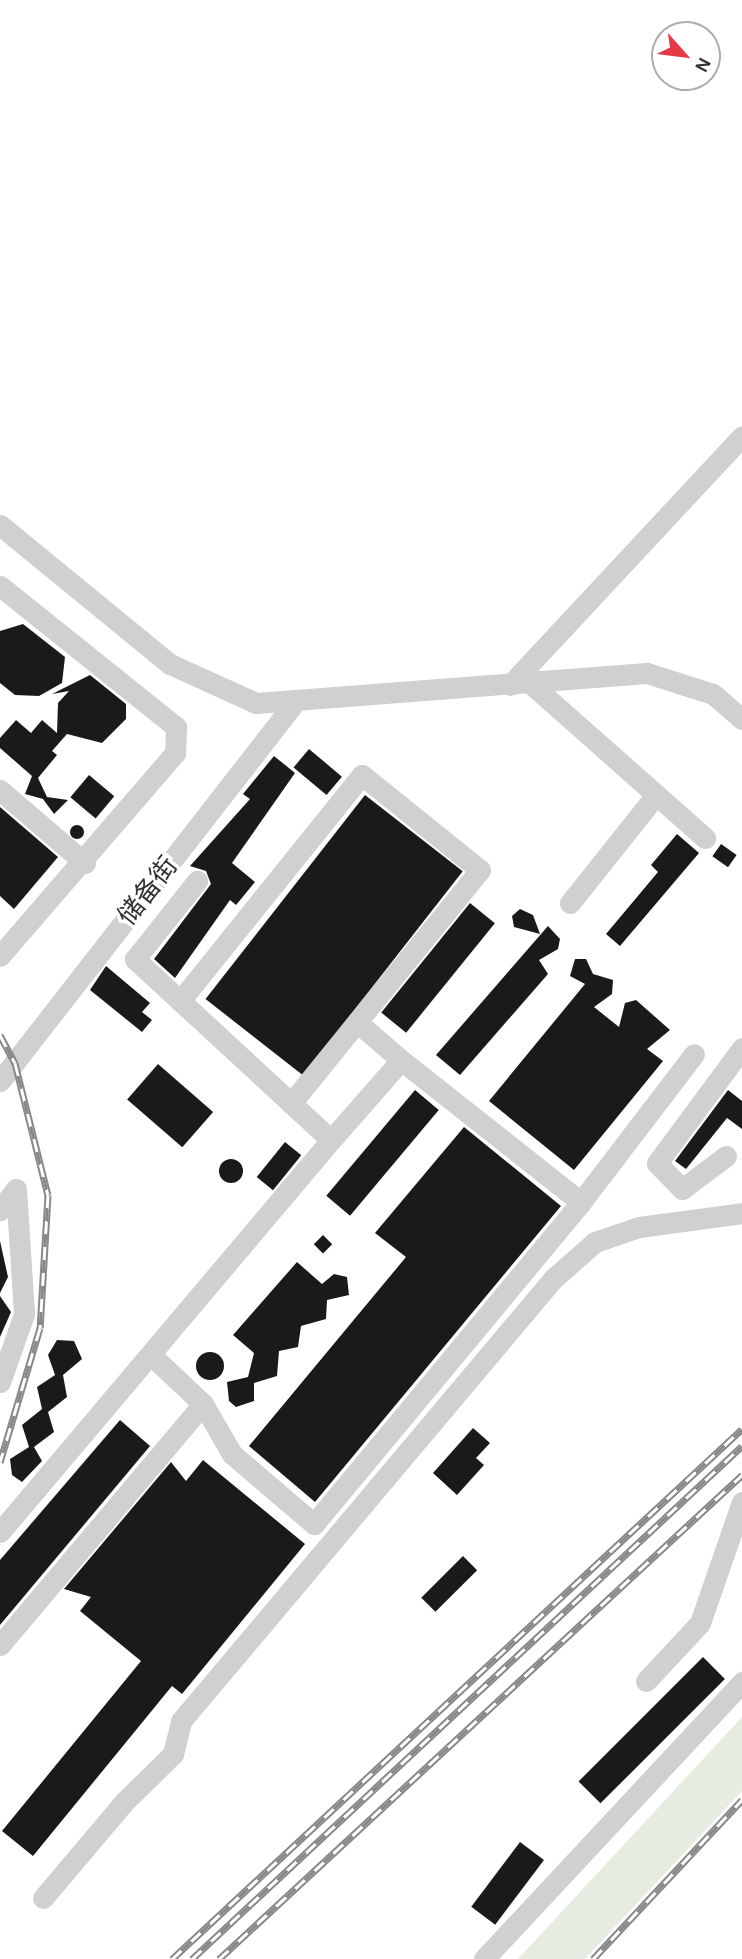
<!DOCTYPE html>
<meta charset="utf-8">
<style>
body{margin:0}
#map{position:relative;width:742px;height:1959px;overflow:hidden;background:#fff;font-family:Karla,"Noto Sans SC",sans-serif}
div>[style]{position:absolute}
.green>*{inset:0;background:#e6ecdf}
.building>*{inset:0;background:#1a1a1a;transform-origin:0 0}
.round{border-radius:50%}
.minor>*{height:21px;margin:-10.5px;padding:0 10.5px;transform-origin:10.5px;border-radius:10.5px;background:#d0d0d0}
.rail>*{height:7px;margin-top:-3.5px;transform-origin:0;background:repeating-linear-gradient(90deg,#fff 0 13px,#888 0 26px);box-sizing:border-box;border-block:2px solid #888}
span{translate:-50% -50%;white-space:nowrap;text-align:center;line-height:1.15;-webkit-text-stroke:7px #fff;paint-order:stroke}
.street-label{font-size:26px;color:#333}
.north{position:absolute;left:651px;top:21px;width:70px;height:70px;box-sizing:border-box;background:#fff;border:2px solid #adadad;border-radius:50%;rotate:118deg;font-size:19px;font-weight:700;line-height:28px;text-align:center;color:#333}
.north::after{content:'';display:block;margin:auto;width:24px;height:32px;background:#e63946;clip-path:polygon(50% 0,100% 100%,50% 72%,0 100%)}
</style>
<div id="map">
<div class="green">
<div style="clip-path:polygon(742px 1717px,742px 1791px,585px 1959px,518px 1959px)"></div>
</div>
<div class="building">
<div style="clip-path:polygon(23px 624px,65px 657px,62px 683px,39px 696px,15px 695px,0 683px,0 631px)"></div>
<div style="clip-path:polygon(90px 675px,126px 704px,126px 719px,102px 743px,67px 734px,52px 751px,57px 755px,38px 778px,47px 797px,68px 800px,54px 814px,43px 799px,25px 794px,32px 776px,0 748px,0 738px,16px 720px,31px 733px,42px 720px,57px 733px,58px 703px,69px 691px,52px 694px)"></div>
<div style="left:309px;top:749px;width:43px;height:24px;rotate:40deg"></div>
<div style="clip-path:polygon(274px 756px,295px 773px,232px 863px,255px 882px,236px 905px,230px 900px,175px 978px,154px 959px,211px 884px,206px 871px,190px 866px,250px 799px,243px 794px)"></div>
<div style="left:89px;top:775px;width:33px;height:29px;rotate:40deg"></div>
<div style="left:365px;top:795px;width:124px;height:259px;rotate:38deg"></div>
<div style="clip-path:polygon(0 807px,58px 857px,14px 909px,0 896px)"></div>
<div class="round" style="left:70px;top:825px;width:14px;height:14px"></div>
<div style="clip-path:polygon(677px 834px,699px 853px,620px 946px,606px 934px,658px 872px,651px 865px)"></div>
<div style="left:721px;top:844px;width:19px;height:15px;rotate:35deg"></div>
<div style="left:470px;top:903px;width:32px;height:141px;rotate:39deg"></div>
<div style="clip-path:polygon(520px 909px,533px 915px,540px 934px,514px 927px,512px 916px)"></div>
<div style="clip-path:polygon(548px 926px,560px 939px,558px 949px,539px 960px,548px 974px,460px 1075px,436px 1055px)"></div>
<div style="clip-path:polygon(575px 959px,586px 959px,593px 974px,613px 980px,612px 994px,594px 1007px,619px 1027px,625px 1003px,636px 1000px,670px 1030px,647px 1049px,663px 1061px,574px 1170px,489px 1101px,585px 984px,570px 976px)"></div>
<div style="clip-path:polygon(106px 966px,150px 1003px,142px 1012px,152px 1020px,142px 1032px,90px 990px)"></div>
<div style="left:158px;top:1064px;width:73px;height:47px;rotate:41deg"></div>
<div style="left:415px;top:1090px;width:31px;height:138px;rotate:40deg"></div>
<div style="clip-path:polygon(728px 1090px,742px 1101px,742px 1129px,727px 1118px,686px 1169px,675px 1161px)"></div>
<div style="clip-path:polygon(464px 1127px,561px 1206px,315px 1502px,249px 1446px,406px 1257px,375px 1233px)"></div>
<div style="left:285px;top:1142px;width:21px;height:45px;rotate:39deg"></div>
<div class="round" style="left:219px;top:1159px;width:24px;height:24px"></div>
<div style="left:323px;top:1235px;width:13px;height:13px;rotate:45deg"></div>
<div style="clip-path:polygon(0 1241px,8px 1277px,0 1293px)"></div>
<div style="clip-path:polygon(297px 1262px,322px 1284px,334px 1274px,347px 1277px,349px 1295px,327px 1300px,326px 1319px,301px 1326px,298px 1347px,279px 1351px,277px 1376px,254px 1383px,254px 1401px,236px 1407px,229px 1401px,227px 1382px,248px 1377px,254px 1353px,233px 1335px)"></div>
<div style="clip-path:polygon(0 1296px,11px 1312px,0 1337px)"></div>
<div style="clip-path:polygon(57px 1340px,74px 1341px,82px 1359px,63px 1375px,67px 1397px,48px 1412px,54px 1432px,34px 1447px,42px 1461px,22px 1482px,12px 1475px,10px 1459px,29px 1447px,22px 1425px,42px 1409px,37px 1387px,55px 1375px,48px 1355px)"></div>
<div class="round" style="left:196px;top:1352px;width:28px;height:28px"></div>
<div style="clip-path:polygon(120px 1420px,150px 1446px,0 1625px,0 1560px)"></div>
<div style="clip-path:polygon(473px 1428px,490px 1443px,476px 1458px,484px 1465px,457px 1495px,433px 1473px)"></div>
<div style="clip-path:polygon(203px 1460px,305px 1544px,182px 1694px,172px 1686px,33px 1856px,2px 1831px,141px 1661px,80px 1611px,91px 1597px,64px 1589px,171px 1462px,186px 1481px)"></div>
<div style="left:463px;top:1556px;width:20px;height:59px;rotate:45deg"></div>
<div style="left:703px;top:1657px;width:31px;height:176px;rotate:45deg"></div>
<div style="left:520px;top:1842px;width:30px;height:81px;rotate:37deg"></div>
</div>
<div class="minor">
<div style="left:0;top:525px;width:220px;rotate:39.3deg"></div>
<div style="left:170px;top:664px;width:94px;rotate:24.4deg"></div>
<div style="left:256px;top:703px;width:392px;rotate:-4.4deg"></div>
<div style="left:647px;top:673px;width:69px;rotate:17.7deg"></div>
<div style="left:713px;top:694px;width:38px;rotate:41deg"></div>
<div style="left:0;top:586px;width:226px;rotate:38.7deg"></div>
<div style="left:176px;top:727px;width:26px;rotate:92deg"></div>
<div style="left:175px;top:753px;width:268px;rotate:130.8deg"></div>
<div style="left:530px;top:683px;width:234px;rotate:41.5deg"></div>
<div style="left:510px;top:685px;width:340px;rotate:-47deg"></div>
<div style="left:0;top:790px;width:112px;rotate:40.7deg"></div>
<div style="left:570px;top:903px;width:138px;rotate:-51.5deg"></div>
<div style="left:180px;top:1001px;width:290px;rotate:-51.2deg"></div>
<div style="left:362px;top:775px;width:151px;rotate:38.8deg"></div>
<div style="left:480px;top:870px;width:300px;rotate:129deg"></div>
<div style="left:357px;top:1022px;width:58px;rotate:40.8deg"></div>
<div style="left:0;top:1081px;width:482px;rotate:-52.1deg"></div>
<div style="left:331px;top:1140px;width:106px;rotate:-48.8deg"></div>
<div style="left:401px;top:1060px;width:229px;rotate:38.3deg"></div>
<div style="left:726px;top:1156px;width:55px;rotate:143.1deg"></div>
<div style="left:682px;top:1189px;width:36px;rotate:-134deg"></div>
<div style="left:657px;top:1163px;width:143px;rotate:-53.5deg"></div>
<div style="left:0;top:1210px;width:26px;rotate:-53deg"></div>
<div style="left:16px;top:1189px;width:125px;rotate:86.3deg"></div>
<div style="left:24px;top:1314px;width:72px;rotate:109.4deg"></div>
<div style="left:151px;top:1355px;width:71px;rotate:43.3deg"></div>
<div style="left:203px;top:1404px;width:58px;rotate:59.9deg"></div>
<div style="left:232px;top:1454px;width:108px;rotate:40.5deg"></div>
<div style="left:314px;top:1524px;width:418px;rotate:-50.3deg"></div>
<div style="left:581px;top:1202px;width:186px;rotate:-52.6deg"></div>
<div style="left:0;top:1532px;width:513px;rotate:-49.82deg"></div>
<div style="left:331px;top:1140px;width:267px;rotate:-137.3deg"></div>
<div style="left:135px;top:959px;width:100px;rotate:-51.5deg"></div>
<div style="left:0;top:1645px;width:315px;rotate:-49.9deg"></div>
<div style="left:646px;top:1681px;width:79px;rotate:-47deg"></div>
<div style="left:700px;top:1623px;width:128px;rotate:-70.9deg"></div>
<div style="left:43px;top:1898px;width:126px;rotate:-49.8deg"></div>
<div style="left:124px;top:1802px;width:69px;rotate:-44.4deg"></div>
<div style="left:173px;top:1754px;width:34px;rotate:-76deg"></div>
<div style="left:181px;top:1721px;width:578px;rotate:-49.92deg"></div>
<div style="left:553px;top:1279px;width:56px;rotate:-41.4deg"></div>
<div style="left:595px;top:1242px;width:46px;rotate:-18.8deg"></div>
<div style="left:639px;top:1227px;width:104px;rotate:-7.7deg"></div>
<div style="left:484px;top:1959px;width:379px;rotate:-47deg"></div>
</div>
<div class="rail">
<div style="left:0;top:1035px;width:32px;rotate:62deg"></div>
<div style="left:15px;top:1063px;width:136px;rotate:76deg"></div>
<div style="left:48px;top:1195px;width:133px;rotate:93.4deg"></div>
<div style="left:40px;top:1328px;width:140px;rotate:106.6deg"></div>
<div style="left:172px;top:1959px;width:778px;rotate:-42.92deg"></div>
<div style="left:192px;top:1959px;width:752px;rotate:-43.01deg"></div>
<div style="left:219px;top:1959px;width:713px;rotate:-42.78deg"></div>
<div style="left:593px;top:1959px;width:218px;rotate:-46.9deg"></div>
</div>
<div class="street-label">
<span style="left:148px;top:891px;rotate:-52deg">储备街</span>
</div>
<div class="north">N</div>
</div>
